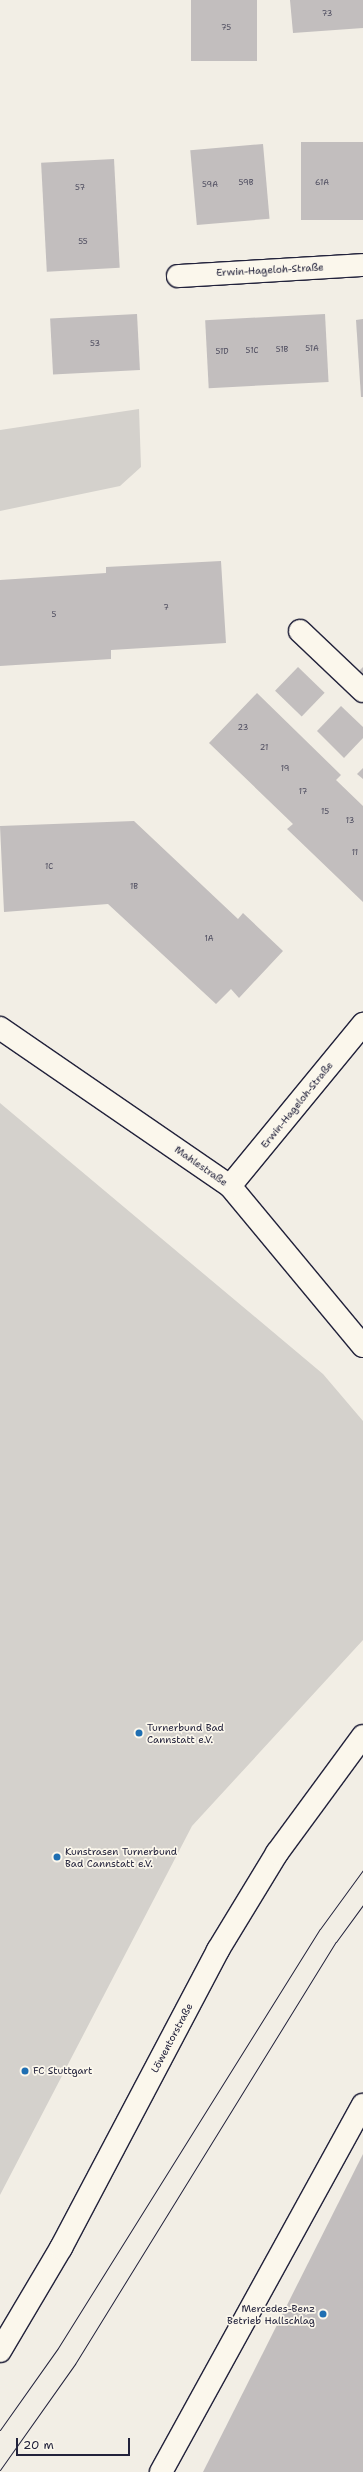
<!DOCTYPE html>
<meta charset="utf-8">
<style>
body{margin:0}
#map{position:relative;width:363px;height:2472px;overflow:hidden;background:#f2eee5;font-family:"Shantell Sans",sans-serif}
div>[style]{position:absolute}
.green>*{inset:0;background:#d4d1cc}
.building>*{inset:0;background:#c2bebe;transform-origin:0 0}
.roads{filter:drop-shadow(1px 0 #22223b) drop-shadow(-1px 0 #22223b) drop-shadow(0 1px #22223b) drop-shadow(0 -1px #22223b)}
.lane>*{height:22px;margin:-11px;padding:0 11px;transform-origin:11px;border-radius:11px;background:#fbf7ec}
.street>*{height:22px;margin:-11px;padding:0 11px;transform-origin:11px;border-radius:11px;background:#fbf7ec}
.secondary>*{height:22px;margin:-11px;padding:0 11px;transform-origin:11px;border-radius:11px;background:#fbf7ec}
.tram>*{height:1px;margin:-0.5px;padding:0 0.5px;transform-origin:0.5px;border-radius:0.5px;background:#22223b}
.dots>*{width:11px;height:11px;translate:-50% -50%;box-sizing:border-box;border:2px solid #fbf7ec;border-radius:50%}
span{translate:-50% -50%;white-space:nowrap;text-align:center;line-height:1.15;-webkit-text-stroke:3.5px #fbf7ec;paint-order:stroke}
.number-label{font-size:8px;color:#4a495c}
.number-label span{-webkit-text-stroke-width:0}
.street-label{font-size:10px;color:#22223b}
.poi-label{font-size:10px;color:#22223b}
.left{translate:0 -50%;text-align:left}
.right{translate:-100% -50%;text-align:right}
.scale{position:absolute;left:16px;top:2438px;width:114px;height:18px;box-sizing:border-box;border:2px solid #22223b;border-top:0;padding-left:5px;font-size:12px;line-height:14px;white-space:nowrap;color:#22223b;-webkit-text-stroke:3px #fbf7ec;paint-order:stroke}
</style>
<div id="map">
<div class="green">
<div style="clip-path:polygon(139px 409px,141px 467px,120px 486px,0 511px,0 430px)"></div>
<div style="clip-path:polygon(0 1103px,323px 1374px,363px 1421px,363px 1640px,192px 1826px,0 2195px)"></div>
</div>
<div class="building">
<div style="left:191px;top:0;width:66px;height:61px"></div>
<div style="clip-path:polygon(290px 0,363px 0,363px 28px,293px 33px)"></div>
<div style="left:363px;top:142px;width:78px;height:62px;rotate:90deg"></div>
<div style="left:263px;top:144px;width:75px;height:73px;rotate:85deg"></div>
<div style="left:114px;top:159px;width:109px;height:73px;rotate:87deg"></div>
<div style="left:137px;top:314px;width:56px;height:87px;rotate:87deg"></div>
<div style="left:325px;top:314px;width:68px;height:120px;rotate:87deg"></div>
<div style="clip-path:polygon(363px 319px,363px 397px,361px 397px,356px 320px)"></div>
<div style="clip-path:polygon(221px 561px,226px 643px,111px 650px,111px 659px,0 666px,0 580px,106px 573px,106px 567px)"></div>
<div style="left:298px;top:667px;width:37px;height:33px;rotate:44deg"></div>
<div style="clip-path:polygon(363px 667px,363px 680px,356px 674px)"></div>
<div style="clip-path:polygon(257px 693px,341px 775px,336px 780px,363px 806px,363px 902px,287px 829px,293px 824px,209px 743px)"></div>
<div style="clip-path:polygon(341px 706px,363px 727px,363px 738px,344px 758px,317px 731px)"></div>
<div style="clip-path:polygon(363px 768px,363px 779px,357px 774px)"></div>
<div style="clip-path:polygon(134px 821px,238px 919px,243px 913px,283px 951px,239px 998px,231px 989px,216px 1004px,108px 904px,4px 912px,0 826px)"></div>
<div style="clip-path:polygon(363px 2154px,363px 2472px,203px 2472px)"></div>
</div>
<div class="roads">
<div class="lane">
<div style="left:178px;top:276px;width:185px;rotate:-3.4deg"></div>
<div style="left:300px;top:631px;width:87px;rotate:43.6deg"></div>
<div style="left:161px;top:2472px;width:419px;rotate:-61.2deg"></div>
</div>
<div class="street">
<div style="left:0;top:1028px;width:279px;rotate:34.5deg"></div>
<div style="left:230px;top:1186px;width:208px;rotate:50.3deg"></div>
<div style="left:230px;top:1186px;width:210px;rotate:-50.6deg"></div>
</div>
<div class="secondary">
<div style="left:0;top:2351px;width:120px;rotate:-59.4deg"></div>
<div style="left:61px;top:2248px;width:337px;rotate:-62.2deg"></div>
<div style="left:218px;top:1950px;width:114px;rotate:-58.7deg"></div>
<div style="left:277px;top:1853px;width:145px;rotate:-53.7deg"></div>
</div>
</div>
<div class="tram">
<div style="left:0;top:2430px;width:100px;rotate:-54.7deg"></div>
<div style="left:58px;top:2348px;width:494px;rotate:-58deg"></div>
<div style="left:320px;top:1929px;width:73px;rotate:-53.9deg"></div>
<div style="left:0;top:2470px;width:130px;rotate:-54.7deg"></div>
<div style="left:75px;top:2364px;width:496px;rotate:-58.3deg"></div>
<div style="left:336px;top:1942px;width:46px;rotate:-53.9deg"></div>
</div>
<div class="dots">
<div style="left:139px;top:1733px;background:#1f6fb2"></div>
<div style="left:57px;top:1857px;background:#1f6fb2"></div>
<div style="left:25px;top:2071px;background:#1f6fb2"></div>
<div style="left:323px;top:2314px;background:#1f6fb2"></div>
</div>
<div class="number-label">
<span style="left:327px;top:14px">73</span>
<span style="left:226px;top:28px">75</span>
<span style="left:246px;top:183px">59B</span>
<span style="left:322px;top:183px">61A</span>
<span style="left:210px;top:185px">59A</span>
<span style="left:80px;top:188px">57</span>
<span style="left:83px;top:242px">55</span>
<span style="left:95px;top:344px">53</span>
<span style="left:312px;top:349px">51A</span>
<span style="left:282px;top:350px">51B</span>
<span style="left:252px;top:351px">51C</span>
<span style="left:222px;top:352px">51D</span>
<span style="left:166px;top:608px">7</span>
<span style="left:54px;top:615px">5</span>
<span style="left:243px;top:728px">23</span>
<span style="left:264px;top:748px">21</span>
<span style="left:285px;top:769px">19</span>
<span style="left:303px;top:792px">17</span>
<span style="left:325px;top:812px">15</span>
<span style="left:350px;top:821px">13</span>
<span style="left:355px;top:853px">11</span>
<span style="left:49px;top:867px">1C</span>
<span style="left:134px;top:887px">1B</span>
<span style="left:209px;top:939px">1A</span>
</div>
<div class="street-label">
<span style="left:270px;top:270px;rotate:-3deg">Erwin-Hageloh-Straße</span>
<span style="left:297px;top:1105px;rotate:-51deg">Erwin-Hageloh-Straße</span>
<span style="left:201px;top:1166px;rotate:35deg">Mahlestraße</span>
<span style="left:172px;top:2038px;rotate:-62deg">Löwentorstraße</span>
</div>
<div class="poi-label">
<span class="left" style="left:147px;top:1733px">Turnerbund Bad<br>Cannstatt e.V.</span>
<span class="left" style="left:65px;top:1857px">Kunstrasen Turnerbund<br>Bad Cannstatt e.V.</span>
<span class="left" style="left:33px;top:2071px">FC Stuttgart</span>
<span class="right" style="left:315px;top:2314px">Mercedes-Benz<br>Betrieb Hallschlag</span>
</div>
<div class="scale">20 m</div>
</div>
